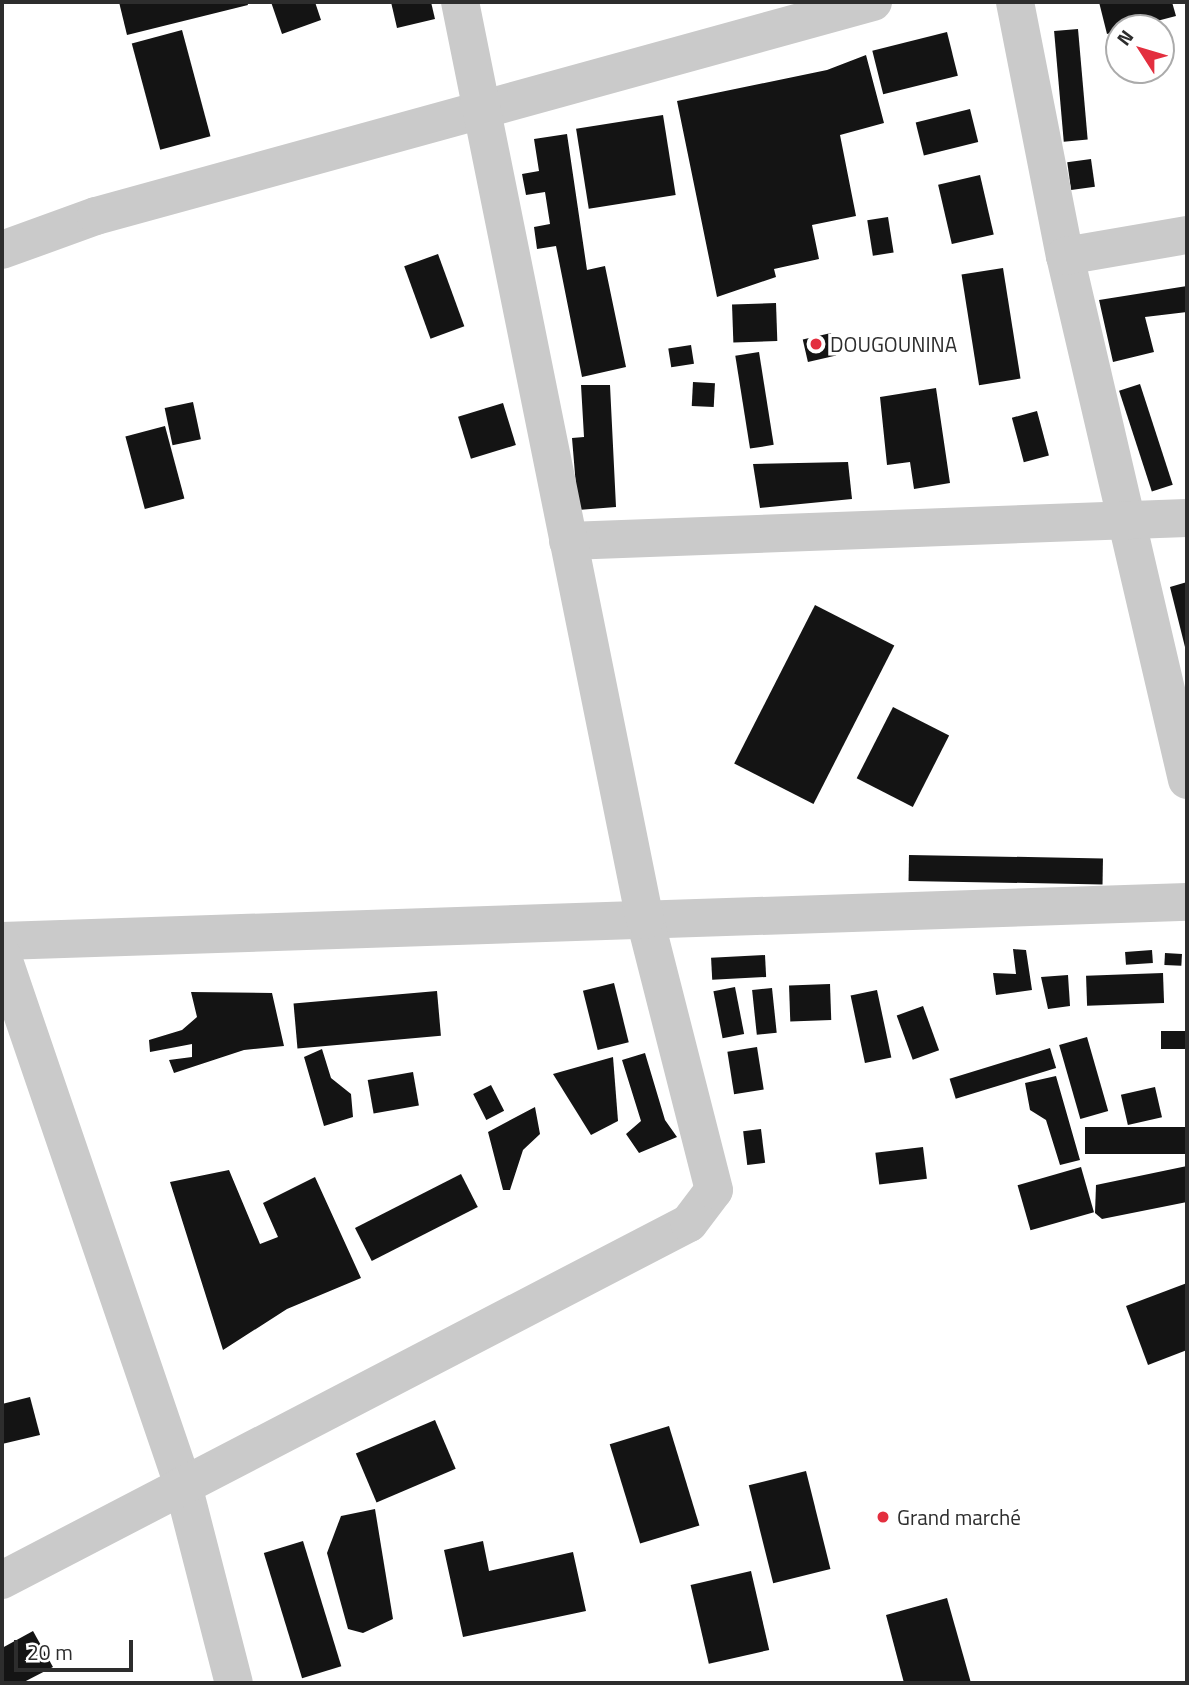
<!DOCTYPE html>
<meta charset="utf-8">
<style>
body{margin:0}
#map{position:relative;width:1189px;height:1685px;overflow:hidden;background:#fff;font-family:"Titillium Web",sans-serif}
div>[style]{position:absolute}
.building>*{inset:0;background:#141414;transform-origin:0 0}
.minor>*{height:38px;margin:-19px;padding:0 19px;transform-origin:19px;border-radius:19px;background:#cacaca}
.dots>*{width:19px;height:19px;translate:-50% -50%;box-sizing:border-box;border:4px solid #fff;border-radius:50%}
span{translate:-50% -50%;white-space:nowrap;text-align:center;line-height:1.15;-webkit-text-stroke:7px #fff;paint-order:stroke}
.poi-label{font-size:21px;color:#2d2d2d}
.left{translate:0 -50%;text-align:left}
.frame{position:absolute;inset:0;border:4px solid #2d2d2d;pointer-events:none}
.north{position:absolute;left:1105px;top:14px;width:70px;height:70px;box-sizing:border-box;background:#fff;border:2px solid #ababab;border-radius:50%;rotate:307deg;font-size:19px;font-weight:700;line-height:28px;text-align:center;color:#2d2d2d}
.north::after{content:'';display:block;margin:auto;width:24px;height:32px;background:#e32f3f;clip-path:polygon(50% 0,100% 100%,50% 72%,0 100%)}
.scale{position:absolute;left:14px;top:1640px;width:119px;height:32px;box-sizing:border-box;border:4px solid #2d2d2d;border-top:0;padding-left:9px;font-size:21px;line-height:24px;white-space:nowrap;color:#2d2d2d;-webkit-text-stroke:5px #fff;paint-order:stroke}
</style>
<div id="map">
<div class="building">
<div style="clip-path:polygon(119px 2px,247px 2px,248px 5px,127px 35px)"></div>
<div style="clip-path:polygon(271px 2px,315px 2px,321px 20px,282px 34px)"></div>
<div style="clip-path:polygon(391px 2px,431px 2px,435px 19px,397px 28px)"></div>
<div style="clip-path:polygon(1099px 2px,1172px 2px,1176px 16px,1107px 34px)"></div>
<div style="left:1078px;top:29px;width:111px;height:24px;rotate:85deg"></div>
<div style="left:182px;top:30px;width:110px;height:52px;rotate:75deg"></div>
<div style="left:947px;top:32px;width:45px;height:77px;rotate:76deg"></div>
<div style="clip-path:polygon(866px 55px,884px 123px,840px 135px,856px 216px,812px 225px,819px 259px,774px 269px,776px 277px,717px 297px,677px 101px,827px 70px)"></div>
<div style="left:970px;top:109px;width:34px;height:56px;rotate:76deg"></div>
<div style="left:663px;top:115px;width:81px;height:88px;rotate:81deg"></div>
<div style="clip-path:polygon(567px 134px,587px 270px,605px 266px,626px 367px,582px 377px,556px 246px,537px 249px,534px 227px,550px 224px,545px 192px,526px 195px,522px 174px,539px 171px,534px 139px)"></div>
<div style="left:1091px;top:159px;width:28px;height:24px;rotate:82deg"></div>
<div style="left:980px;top:175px;width:61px;height:43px;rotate:77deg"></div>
<div style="left:888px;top:217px;width:36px;height:21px;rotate:81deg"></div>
<div style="left:438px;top:254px;width:77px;height:36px;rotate:70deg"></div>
<div style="left:1003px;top:268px;width:112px;height:42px;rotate:81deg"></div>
<div style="clip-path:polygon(1187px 286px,1187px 312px,1145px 317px,1154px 352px,1113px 362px,1099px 300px)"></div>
<div style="left:776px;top:303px;width:38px;height:44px;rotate:88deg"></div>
<div style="left:831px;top:333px;width:23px;height:29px;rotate:77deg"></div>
<div style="left:691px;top:345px;width:19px;height:23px;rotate:81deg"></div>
<div style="left:759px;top:352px;width:94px;height:24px;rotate:81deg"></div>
<div style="left:693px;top:382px;width:22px;height:24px;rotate:3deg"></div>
<div style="left:1140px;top:384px;width:106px;height:22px;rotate:72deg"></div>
<div style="clip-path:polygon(581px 385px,610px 385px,616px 507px,578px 510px,572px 438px,584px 437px)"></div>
<div style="clip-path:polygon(936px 388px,950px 483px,914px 489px,910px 462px,887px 465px,880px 397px)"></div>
<div style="left:193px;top:402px;width:38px;height:29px;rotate:78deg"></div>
<div style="left:503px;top:403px;width:44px;height:47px;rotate:73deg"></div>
<div style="left:1037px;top:411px;width:46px;height:26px;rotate:75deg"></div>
<div style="left:165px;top:426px;width:75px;height:41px;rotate:75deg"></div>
<div style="clip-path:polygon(848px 462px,852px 499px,760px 508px,753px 464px)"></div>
<div style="clip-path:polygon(1187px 582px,1187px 651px,1186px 651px,1170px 587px)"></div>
<div style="left:815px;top:605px;width:89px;height:178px;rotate:27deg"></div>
<div style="left:893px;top:707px;width:63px;height:80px;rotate:27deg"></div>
<div style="left:909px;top:855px;width:194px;height:26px;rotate:1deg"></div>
<div style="clip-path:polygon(1013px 949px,1026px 950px,1032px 990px,996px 995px,993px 973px,1016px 974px)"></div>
<div style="left:1152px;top:950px;width:13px;height:27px;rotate:86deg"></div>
<div style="left:1165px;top:953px;width:17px;height:12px;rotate:3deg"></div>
<div style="left:765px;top:955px;width:22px;height:54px;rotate:87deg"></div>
<div style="left:1163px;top:973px;width:30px;height:77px;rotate:88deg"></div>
<div style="clip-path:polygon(1068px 975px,1070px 1006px,1048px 1009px,1041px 977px)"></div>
<div style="left:614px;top:983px;width:61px;height:32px;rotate:76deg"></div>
<div style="left:830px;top:984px;width:36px;height:41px;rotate:88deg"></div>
<div style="left:735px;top:987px;width:48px;height:22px;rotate:79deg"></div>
<div style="left:772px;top:988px;width:45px;height:20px;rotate:84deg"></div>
<div style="left:877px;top:990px;width:69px;height:27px;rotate:78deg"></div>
<div style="left:437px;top:991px;width:45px;height:144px;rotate:85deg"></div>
<div style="clip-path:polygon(191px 992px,272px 993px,284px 1046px,244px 1050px,174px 1073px,169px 1060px,192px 1057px,192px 1044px,150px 1052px,149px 1040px,182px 1030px,197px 1017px)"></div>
<div style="left:923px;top:1006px;width:47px;height:28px;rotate:70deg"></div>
<div style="left:1187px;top:1031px;width:18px;height:26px;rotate:90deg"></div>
<div style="left:1087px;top:1037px;width:77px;height:29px;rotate:74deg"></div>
<div style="left:757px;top:1047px;width:43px;height:30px;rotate:81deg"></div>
<div style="left:1050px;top:1048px;width:21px;height:105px;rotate:73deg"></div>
<div style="clip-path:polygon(322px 1049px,331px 1078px,351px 1094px,353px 1117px,324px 1126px,304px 1057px)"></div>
<div style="clip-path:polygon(645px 1053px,665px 1120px,677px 1137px,639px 1153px,626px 1134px,641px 1121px,622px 1060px)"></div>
<div style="clip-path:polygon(613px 1057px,618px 1121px,591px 1135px,553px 1074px)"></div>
<div style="left:413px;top:1072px;width:34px;height:46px;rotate:80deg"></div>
<div style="clip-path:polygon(1056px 1076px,1080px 1160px,1060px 1165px,1046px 1120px,1030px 1110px,1025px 1083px)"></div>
<div style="left:491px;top:1085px;width:29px;height:20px;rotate:63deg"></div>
<div style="left:1155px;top:1087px;width:31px;height:35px;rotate:77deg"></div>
<div style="clip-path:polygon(535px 1107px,540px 1134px,523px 1150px,510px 1190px,503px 1190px,488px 1132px)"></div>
<div style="left:1187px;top:1127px;width:27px;height:102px;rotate:90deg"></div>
<div style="left:761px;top:1129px;width:34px;height:18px;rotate:83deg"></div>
<div style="left:923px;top:1147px;width:32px;height:48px;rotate:83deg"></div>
<div style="clip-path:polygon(1187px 1166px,1187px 1202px,1102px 1219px,1095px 1213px,1096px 1185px)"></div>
<div style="left:1081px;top:1167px;width:47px;height:66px;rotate:74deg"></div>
<div style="clip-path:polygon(229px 1170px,260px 1244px,278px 1237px,263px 1203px,315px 1177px,361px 1278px,287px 1309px,223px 1350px,170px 1182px)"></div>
<div style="left:461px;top:1174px;width:37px;height:119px;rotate:63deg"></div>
<div style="clip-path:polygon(1187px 1283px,1187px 1350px,1148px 1365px,1126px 1306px)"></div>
<div style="clip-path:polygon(30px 1397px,40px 1435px,2px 1444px,2px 1404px)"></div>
<div style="left:435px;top:1420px;width:53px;height:86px;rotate:67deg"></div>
<div style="left:669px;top:1426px;width:104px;height:62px;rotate:73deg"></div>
<div style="left:806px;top:1471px;width:101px;height:59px;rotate:76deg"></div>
<div style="clip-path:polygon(375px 1509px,393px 1619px,363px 1633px,348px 1629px,327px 1553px,341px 1516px)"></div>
<div style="left:303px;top:1541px;width:131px;height:41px;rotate:73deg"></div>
<div style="clip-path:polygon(483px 1541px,489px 1571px,573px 1552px,586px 1611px,463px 1637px,444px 1550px)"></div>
<div style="left:751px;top:1571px;width:81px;height:62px;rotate:77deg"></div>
<div style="clip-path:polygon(947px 1598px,971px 1683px,904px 1683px,886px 1615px)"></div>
<div style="clip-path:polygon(33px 1631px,53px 1667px,22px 1683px,2px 1683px,2px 1648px)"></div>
</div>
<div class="minor">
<div style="left:1015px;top:2px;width:259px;rotate:78.9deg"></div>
<div style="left:1065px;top:256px;width:538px;rotate:76.89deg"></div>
<div style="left:2px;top:250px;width:100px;rotate:-19.9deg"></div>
<div style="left:96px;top:216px;width:806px;rotate:-15.4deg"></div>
<div style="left:1065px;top:256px;width:124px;rotate:-9.8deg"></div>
<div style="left:568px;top:541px;width:619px;rotate:-2.13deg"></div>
<div style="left:2px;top:941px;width:1186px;rotate:-1.89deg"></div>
<div style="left:2px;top:955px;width:560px;rotate:71.14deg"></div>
<div style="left:183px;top:1485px;width:204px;rotate:75.6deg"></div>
<div style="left:2px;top:1580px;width:774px;rotate:-27.46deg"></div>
<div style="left:689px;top:1223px;width:41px;rotate:-52.9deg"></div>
<div style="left:714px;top:1190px;width:279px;rotate:-104.3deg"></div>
<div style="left:645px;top:920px;width:936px;rotate:-101.39deg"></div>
</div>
<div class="dots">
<div style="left:816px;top:344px;background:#e32f3f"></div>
<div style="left:883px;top:1517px;background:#e32f3f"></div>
</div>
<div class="poi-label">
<span class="left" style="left:830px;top:344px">DOUGOUNINA</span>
<span class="left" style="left:897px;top:1517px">Grand marché</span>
</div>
<div class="frame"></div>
<div class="north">N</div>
<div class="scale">20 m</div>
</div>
